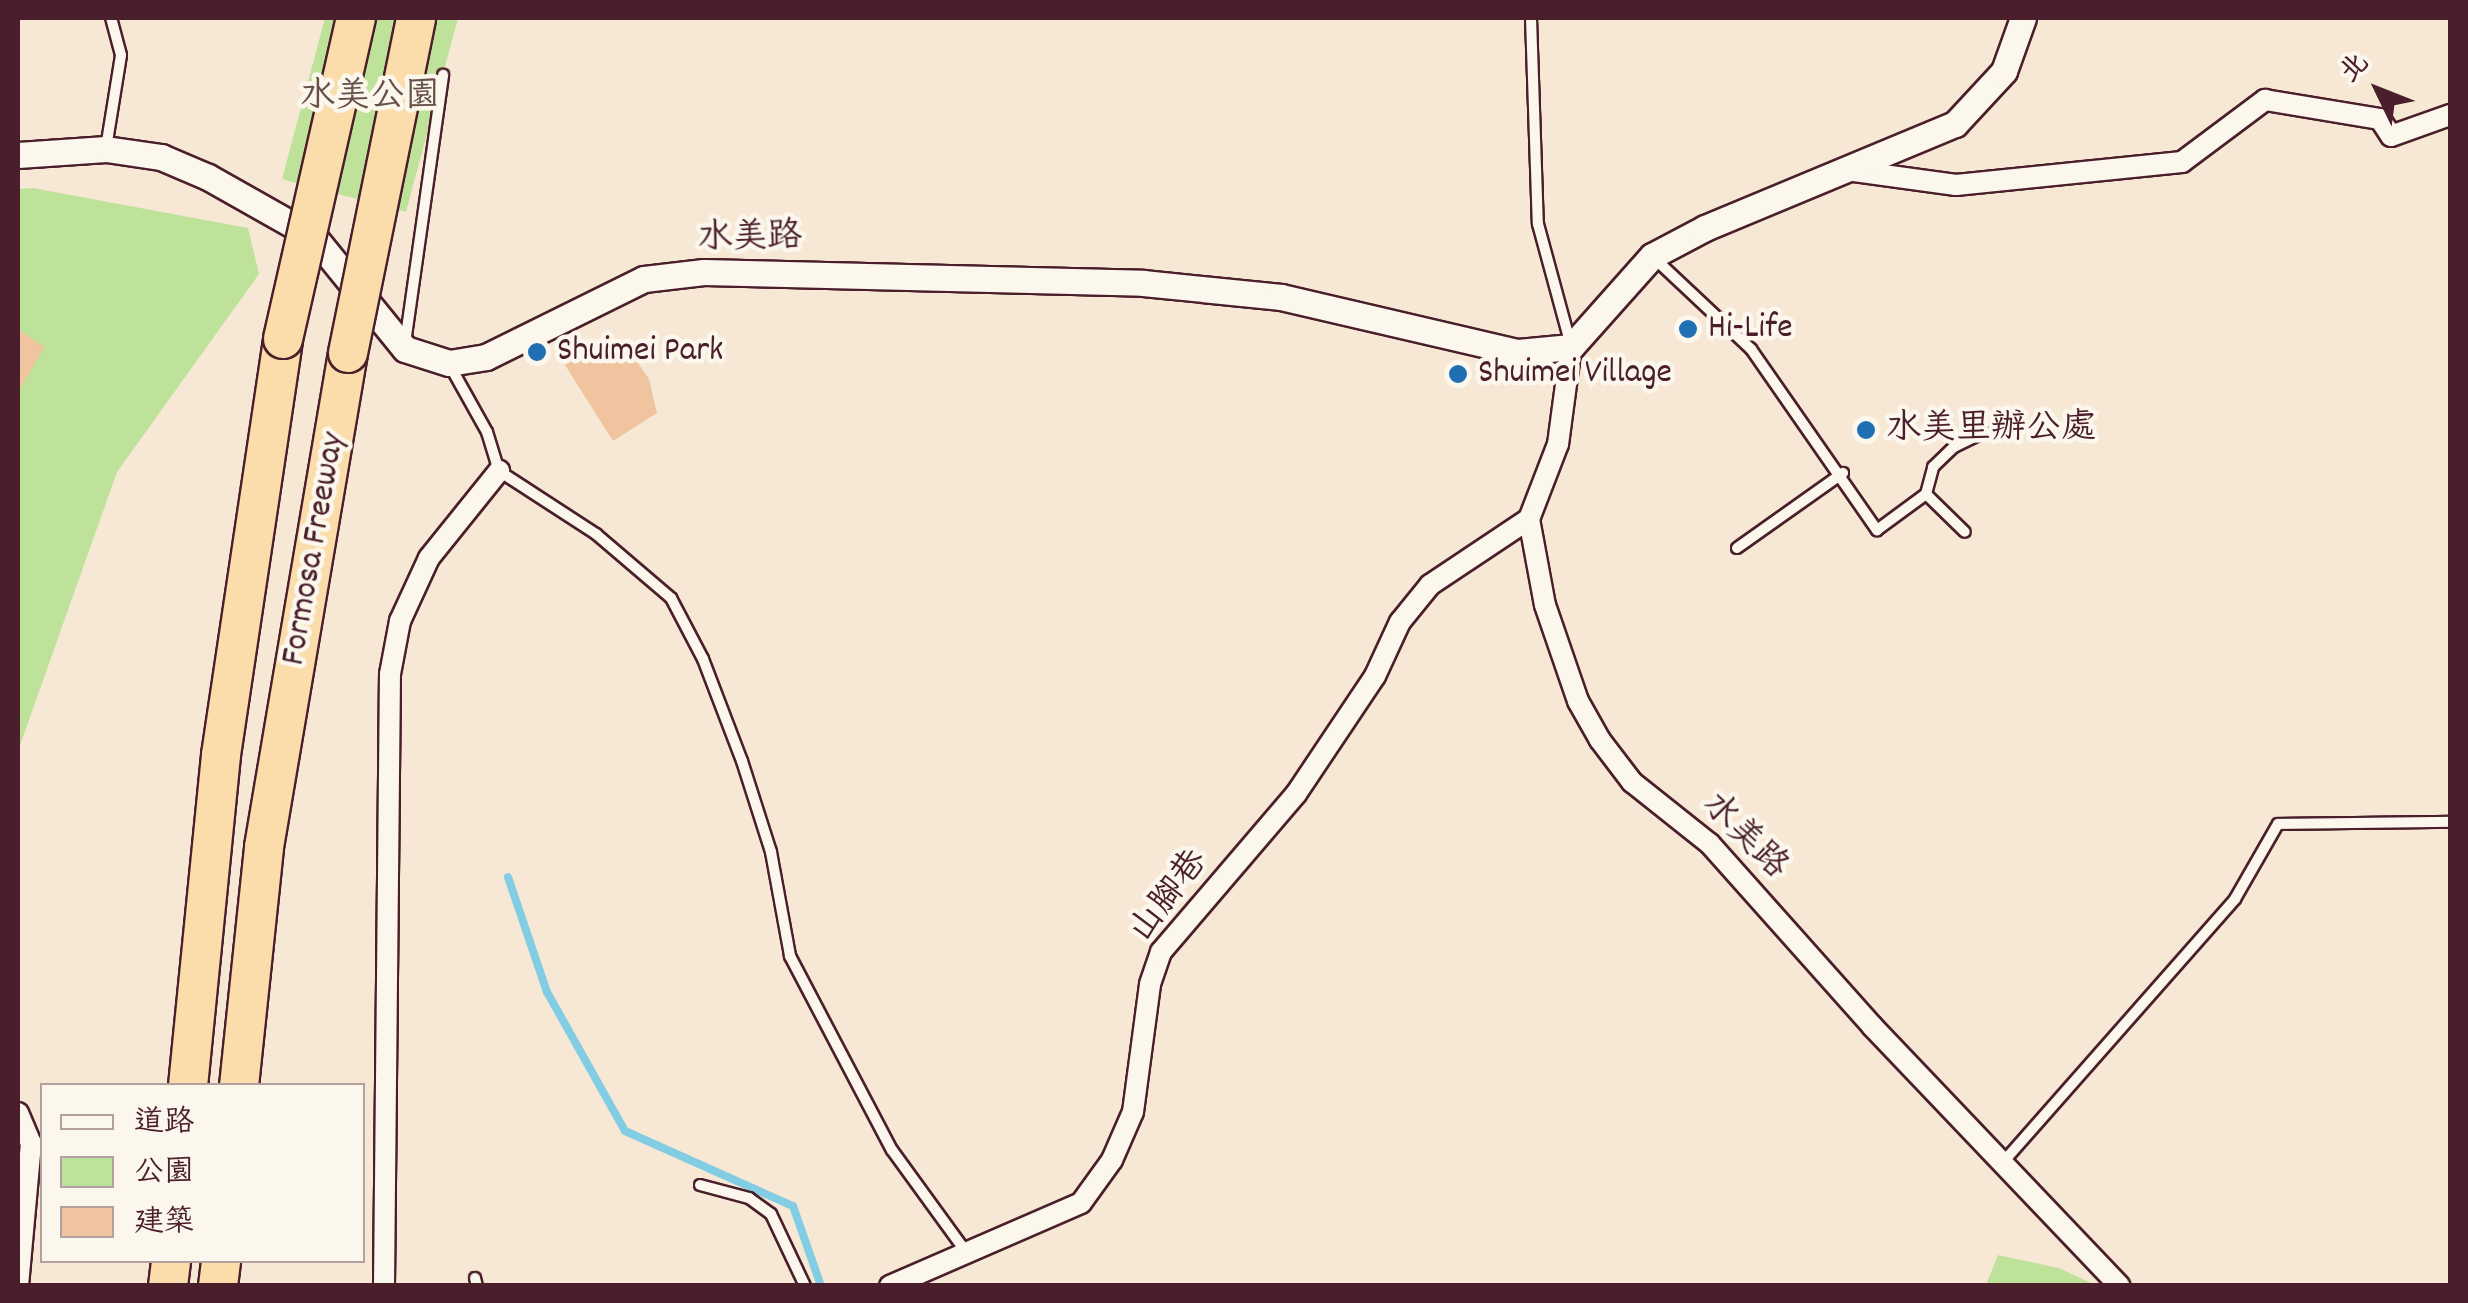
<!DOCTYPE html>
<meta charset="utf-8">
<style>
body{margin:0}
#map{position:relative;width:2468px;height:1303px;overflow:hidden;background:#f7e8d5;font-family:Dekko,"LXGW WenKai TC",sans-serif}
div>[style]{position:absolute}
.green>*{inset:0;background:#bfe29b}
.stream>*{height:8px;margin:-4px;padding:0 4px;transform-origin:4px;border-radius:4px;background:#83cde4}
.building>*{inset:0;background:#efc49e}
.roads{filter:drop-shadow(2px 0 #4a1f2b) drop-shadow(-2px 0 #4a1f2b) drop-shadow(0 2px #4a1f2b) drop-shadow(0 -2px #4a1f2b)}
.service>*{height:10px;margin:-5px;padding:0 5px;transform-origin:5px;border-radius:5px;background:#fbf7ec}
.minor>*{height:20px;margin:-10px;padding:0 10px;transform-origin:10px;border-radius:10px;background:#fbf7ec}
.tertiary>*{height:25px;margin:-12.5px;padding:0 12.5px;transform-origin:12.5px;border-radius:12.5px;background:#fbf7ec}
.motorway>*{height:38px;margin:-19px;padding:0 19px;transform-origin:19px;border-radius:19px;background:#faddab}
.bridges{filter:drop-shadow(2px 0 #4a1f2b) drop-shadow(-2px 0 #4a1f2b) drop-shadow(0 2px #4a1f2b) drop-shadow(0 -2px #4a1f2b)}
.motorway-bridge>*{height:38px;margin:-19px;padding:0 19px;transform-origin:19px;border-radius:19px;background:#faddab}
.dots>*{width:28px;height:28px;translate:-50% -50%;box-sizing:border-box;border:5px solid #fbf7ec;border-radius:50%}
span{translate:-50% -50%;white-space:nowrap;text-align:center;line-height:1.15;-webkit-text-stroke:9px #fbf7ec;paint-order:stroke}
.park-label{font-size:35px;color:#675047}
.street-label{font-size:35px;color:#4a1f2b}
.poi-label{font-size:35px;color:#4a1f2b}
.left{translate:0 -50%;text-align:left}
.frame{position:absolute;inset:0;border:20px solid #4a1f2b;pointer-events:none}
.legend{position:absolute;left:40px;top:1083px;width:325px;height:180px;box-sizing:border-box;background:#fbf7ec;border:2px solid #b4a19f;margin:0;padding:12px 18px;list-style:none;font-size:30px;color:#4a1f2b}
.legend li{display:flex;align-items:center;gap:20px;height:50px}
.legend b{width:50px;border:2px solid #b4a19f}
.north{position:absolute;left:2328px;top:40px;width:100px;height:100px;-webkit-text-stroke:8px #fbf7ec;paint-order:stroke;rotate:313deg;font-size:28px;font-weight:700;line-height:40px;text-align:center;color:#4a1f2b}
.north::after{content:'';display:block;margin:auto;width:35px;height:45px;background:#4a1f2b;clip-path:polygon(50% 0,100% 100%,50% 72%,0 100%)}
</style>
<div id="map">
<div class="green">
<div style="clip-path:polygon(325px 18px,458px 18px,406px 212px,282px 179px)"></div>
<div style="clip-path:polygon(33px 188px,248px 228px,259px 274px,117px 472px,18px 751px,18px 189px)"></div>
<div style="clip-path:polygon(1998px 1255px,2059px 1268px,2095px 1285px,1986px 1285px)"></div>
</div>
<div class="stream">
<div style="left:508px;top:877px;width:121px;rotate:71.3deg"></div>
<div style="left:547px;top:992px;width:159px;rotate:60.7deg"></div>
<div style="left:625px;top:1131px;width:184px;rotate:24.1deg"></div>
<div style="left:793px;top:1206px;width:85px;rotate:70.7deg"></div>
</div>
<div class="building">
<div style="clip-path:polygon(18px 329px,44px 347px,18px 393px)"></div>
<div style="clip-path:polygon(608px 337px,631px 353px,649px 379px,657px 413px,613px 441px,565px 365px)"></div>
</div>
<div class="roads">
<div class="service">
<div style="left:1531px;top:18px;width:206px;rotate:88.1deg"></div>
<div style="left:1538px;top:224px;width:122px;rotate:74.8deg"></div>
<div style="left:106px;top:148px;width:94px;rotate:-80.8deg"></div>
<div style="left:121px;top:55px;width:38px;rotate:-105deg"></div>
<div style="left:1652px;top:256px;width:136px;rotate:43.2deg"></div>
<div style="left:1751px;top:349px;width:221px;rotate:55.2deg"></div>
<div style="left:1877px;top:530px;width:61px;rotate:-36.3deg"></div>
<div style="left:1926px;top:494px;width:28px;rotate:-75deg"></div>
<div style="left:1933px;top:467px;width:29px;rotate:-44deg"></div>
<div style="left:1954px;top:447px;width:34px;rotate:-26deg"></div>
<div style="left:405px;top:343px;width:271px;rotate:-81.9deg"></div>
<div style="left:449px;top:364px;width:78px;rotate:60.8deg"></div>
<div style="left:487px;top:432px;width:41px;rotate:72.9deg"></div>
<div style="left:499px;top:471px;width:116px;rotate:33deg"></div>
<div style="left:596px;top:534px;width:99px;rotate:40.5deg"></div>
<div style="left:671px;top:598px;width:69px;rotate:62.3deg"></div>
<div style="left:703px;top:659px;width:109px;rotate:69.1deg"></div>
<div style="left:742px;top:761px;width:96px;rotate:72.3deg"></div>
<div style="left:771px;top:852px;width:106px;rotate:79.6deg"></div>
<div style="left:790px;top:956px;width:219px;rotate:62.3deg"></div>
<div style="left:892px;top:1150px;width:122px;rotate:54deg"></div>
<div style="left:1926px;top:494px;width:54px;rotate:44.3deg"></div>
<div style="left:1737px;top:548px;width:130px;rotate:-35.3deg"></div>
<div style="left:2005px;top:1160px;width:348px;rotate:-48.6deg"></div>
<div style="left:2235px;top:899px;width:86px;rotate:-60.2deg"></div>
<div style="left:2278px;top:824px;width:172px;rotate:-0.7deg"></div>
<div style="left:700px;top:1185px;width:51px;rotate:14.9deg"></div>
<div style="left:749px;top:1198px;width:27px;rotate:36deg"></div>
<div style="left:771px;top:1214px;width:80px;rotate:64.7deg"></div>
<div style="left:475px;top:1278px;width:8px;rotate:76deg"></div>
</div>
<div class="minor">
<div style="left:1854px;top:171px;width:103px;rotate:7.8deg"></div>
<div style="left:1956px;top:185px;width:227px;rotate:-5.8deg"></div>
<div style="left:2182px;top:162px;width:104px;rotate:-36.8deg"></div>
<div style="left:2265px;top:100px;width:117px;rotate:9.4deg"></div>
<div style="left:2380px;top:119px;width:20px;rotate:57deg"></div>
<div style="left:2391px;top:136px;width:63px;rotate:-19.6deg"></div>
<div style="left:1571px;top:347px;width:98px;rotate:97.6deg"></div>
<div style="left:1558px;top:444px;width:80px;rotate:111.1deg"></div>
<div style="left:1529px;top:519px;width:87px;rotate:79.5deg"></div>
<div style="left:1545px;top:605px;width:102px;rotate:71deg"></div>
<div style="left:1578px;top:701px;width:45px;rotate:60.6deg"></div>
<div style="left:1600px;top:740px;width:53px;rotate:52.7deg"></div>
<div style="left:1632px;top:782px;width:100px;rotate:38.5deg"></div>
<div style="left:1710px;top:844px;width:244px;rotate:48.3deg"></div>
<div style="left:1872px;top:1026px;width:359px;rotate:46.4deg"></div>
<div style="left:18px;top:1113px;width:33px;rotate:67deg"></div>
<div style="left:31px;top:1143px;width:144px;rotate:95.2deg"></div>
<div style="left:384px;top:1286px;width:612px;rotate:-89.44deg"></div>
<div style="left:390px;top:674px;width:54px;rotate:-79.3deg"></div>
<div style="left:400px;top:621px;width:69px;rotate:-65.3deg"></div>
<div style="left:429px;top:558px;width:112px;rotate:-51.2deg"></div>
<div style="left:890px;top:1286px;width:208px;rotate:-23.5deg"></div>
<div style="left:1081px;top:1203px;width:53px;rotate:-54.2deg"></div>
<div style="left:1112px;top:1160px;width:52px;rotate:-66.4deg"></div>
<div style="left:1133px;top:1112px;width:129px;rotate:-82.4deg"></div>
<div style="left:1150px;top:984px;width:34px;rotate:-71deg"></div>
<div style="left:1161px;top:952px;width:208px;rotate:-49.5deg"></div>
<div style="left:1296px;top:794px;width:142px;rotate:-56.2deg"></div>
<div style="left:1375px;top:676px;width:60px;rotate:-65.2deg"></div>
<div style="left:1400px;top:622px;width:48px;rotate:-51deg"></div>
<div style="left:1430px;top:585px;width:119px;rotate:-33.7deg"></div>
</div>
<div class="tertiary">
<div style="left:18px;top:155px;width:88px;rotate:-3.9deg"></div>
<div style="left:106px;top:149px;width:56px;rotate:8.3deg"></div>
<div style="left:161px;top:157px;width:51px;rotate:23.1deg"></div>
<div style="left:208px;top:177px;width:122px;rotate:29.5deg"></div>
<div style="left:314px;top:237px;width:144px;rotate:50.9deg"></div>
<div style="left:405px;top:349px;width:46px;rotate:17.7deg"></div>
<div style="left:449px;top:363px;width:37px;rotate:-9deg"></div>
<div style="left:486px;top:357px;width:176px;rotate:-26.3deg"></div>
<div style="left:644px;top:279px;width:60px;rotate:-6.7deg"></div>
<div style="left:704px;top:272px;width:439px;rotate:1.4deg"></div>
<div style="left:1143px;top:283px;width:139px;rotate:5.8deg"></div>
<div style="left:1281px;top:297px;width:243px;rotate:13.1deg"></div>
<div style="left:1518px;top:352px;width:53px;rotate:-5.4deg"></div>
<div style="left:1571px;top:347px;width:122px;rotate:-48.3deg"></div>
<div style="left:1652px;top:256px;width:60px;rotate:-27.8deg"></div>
<div style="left:1705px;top:228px;width:271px;rotate:-22.6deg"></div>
<div style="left:1955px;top:124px;width:72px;rotate:-47.2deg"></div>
<div style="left:2004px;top:71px;width:56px;rotate:-70.3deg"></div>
</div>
<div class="motorway">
<div style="left:188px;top:1086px;width:333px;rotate:-84.3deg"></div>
<div style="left:221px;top:755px;width:421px;rotate:-81.5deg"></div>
<div style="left:239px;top:1086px;width:240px;rotate:-84deg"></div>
<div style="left:264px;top:847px;width:501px;rotate:-80.35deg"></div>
<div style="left:168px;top:1286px;width:26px;rotate:-83deg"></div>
<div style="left:218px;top:1286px;width:26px;rotate:-83deg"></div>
</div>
</div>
<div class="bridges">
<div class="motorway-bridge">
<div style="left:283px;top:339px;width:329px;rotate:-77.2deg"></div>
<div style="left:348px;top:353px;width:342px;rotate:-78.5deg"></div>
</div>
</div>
<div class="dots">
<div style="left:1688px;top:329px;background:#1f6fb2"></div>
<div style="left:537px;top:352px;background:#1f6fb2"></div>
<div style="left:1458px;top:374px;background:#1f6fb2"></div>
<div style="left:1866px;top:430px;background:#1f6fb2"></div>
</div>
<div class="park-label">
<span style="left:370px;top:98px">水美公園</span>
</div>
<div class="street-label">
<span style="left:750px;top:239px;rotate:-1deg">水美路</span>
<span style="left:315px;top:549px;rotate:-80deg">Formosa Freeway</span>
<span style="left:1744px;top:837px;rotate:45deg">水美路</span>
<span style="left:1170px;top:897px;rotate:-53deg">山腳巷</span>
</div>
<div class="poi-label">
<span class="left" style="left:1708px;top:329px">Hi-Life</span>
<span class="left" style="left:557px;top:352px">Shuimei Park</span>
<span class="left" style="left:1478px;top:374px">Shuimei Village</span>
<span class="left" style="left:1886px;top:430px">水美里辦公處</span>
</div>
<div class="frame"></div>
<ul class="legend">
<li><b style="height:12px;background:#fbf7ec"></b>道路</li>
<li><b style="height:28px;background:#bfe29b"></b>公園</li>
<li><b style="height:28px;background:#efc49e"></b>建築</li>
</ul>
<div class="north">北</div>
</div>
